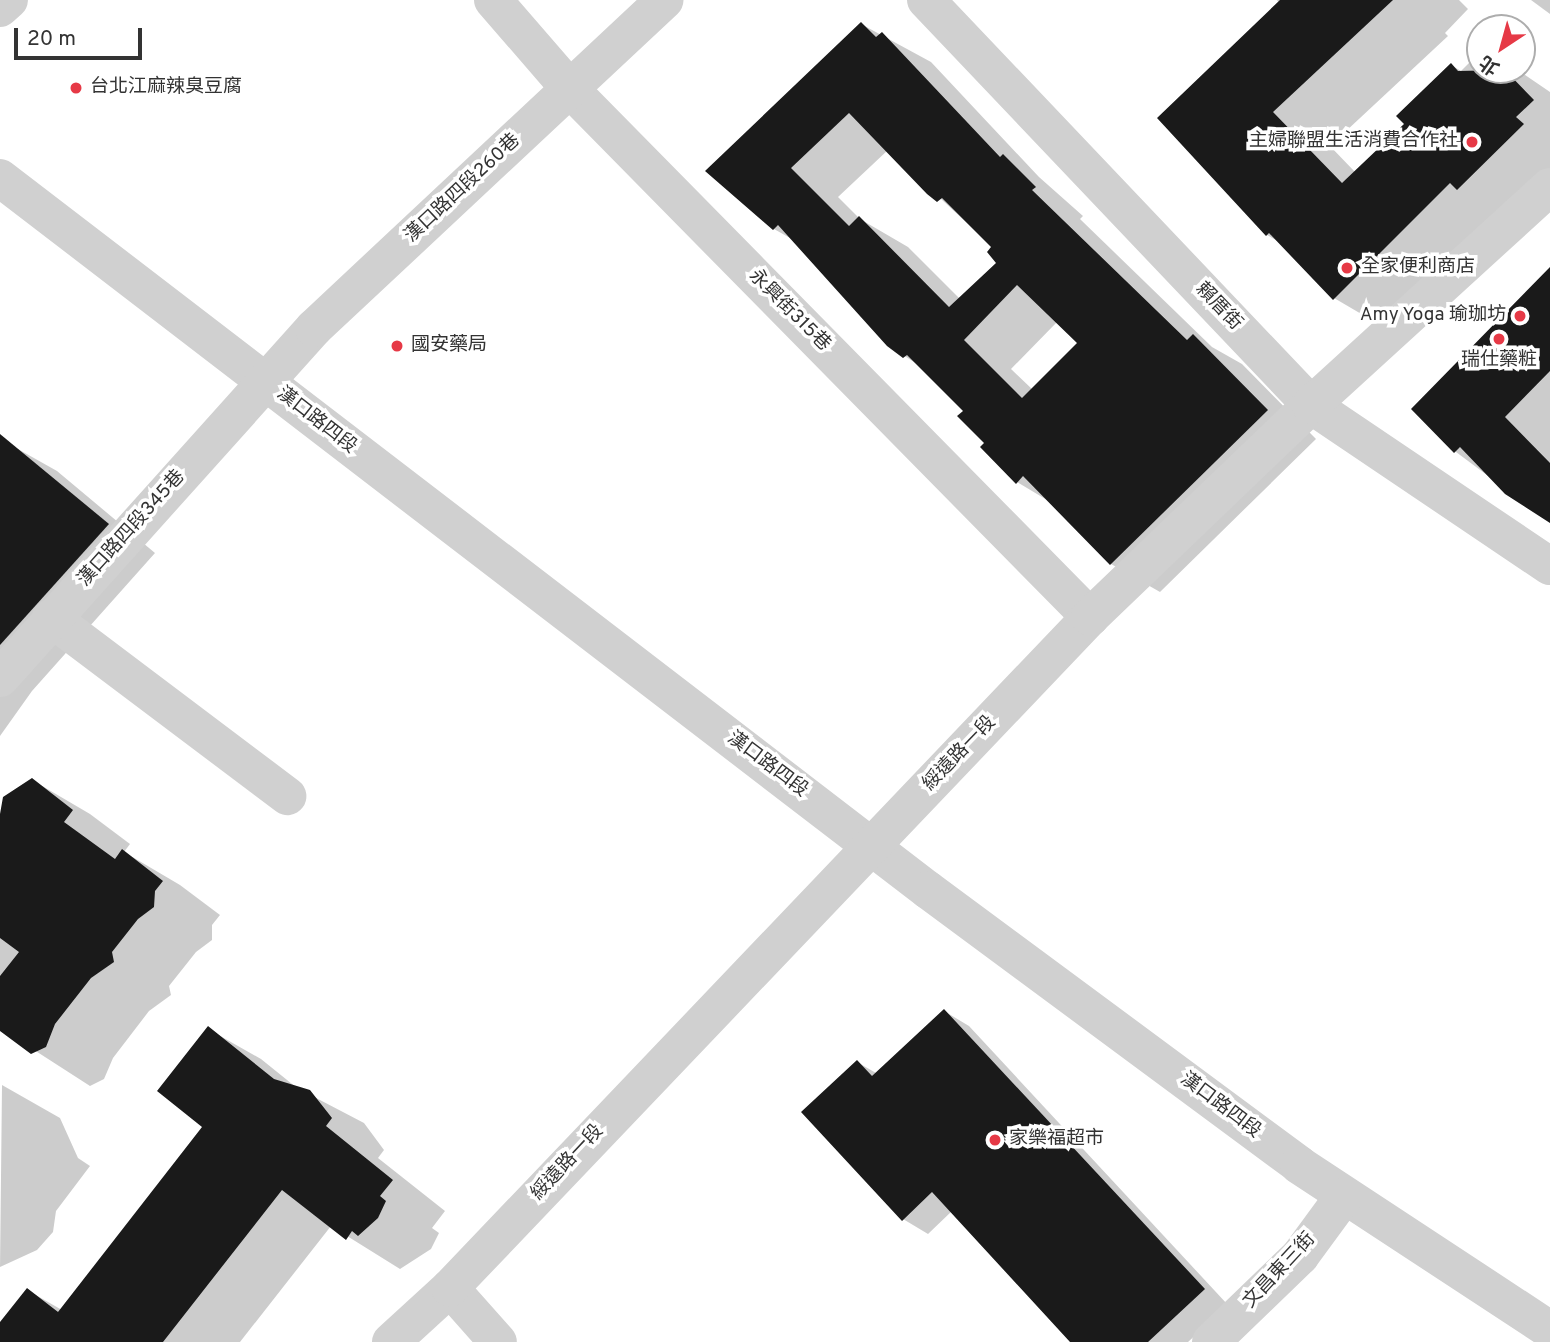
<!DOCTYPE html>
<meta charset="utf-8">
<style>
body{margin:0}
#map{position:relative;width:1550px;height:1342px;overflow:hidden;background:#fff;font-family:Overpass,"Noto Sans TC",sans-serif}
div>[style]{position:absolute}
.shadow>*{inset:0;background:#0003}
.building>*{inset:0;background:#1a1a1a}
.minor>*{height:38px;margin:-19px;padding:0 19px;transform-origin:19px;border-radius:19px;background:#d0d0d0}
.dots>*{width:19px;height:19px;translate:-50% -50%;box-sizing:border-box;border:4px solid #fff;border-radius:50%}
span{translate:-50% -50%;white-space:nowrap;text-align:center;line-height:1.15;-webkit-text-stroke:7px #fff;paint-order:stroke}
.poi-label{font-size:19px;color:#333}
.left{translate:0 -50%;text-align:left}
.right{translate:-100% -50%;text-align:right}
.street-label{font-size:19px;color:#333}
.north{position:absolute;left:1466px;top:14px;width:70px;height:70px;box-sizing:border-box;background:#fff;border:2px solid #adadad;border-radius:50%;rotate:216deg;font-size:19px;font-weight:700;line-height:28px;text-align:center;color:#333}
.north::after{content:'';display:block;margin:auto;width:24px;height:32px;background:#e63946;clip-path:polygon(50% 0,100% 100%,50% 72%,0 100%)}
.scale{position:absolute;left:14px;top:28px;width:128px;height:32px;box-sizing:border-box;border:4px solid #333;border-top:0;padding-left:9px;font-size:21px;line-height:24px;white-space:nowrap;color:#333;-webkit-text-stroke:5px #fff;paint-order:stroke}
</style>
<div id="map">
<div class="shadow">
<div style="clip-path:polygon(1277px 0,1459px 0,1468px 9px,1445px 33px,1448px 36px,1330px 146px,1356px 173px,1407px 124px,1451px 65px,1461px 71px,1480px 52px,1480px 70px,1518px 70px,1550px 92px,1550px 189px,1392px 332px,1334px 298px,1281px 243px,1267px 235px,1160px 118px,1279px 3px)"></div>
<div style="clip-path:polygon(1531px 0,1550px 0,1550px 14px)"></div>
<div style="clip-path:polygon(evenodd,861px 24px,931px 62px,1039px 177px,1083px 216px,1080px 219px,1212px 347px,1242px 364px,1316px 439px,1160px 592px,1111px 564px,1052px 503px,1017px 482px,965px 411px,920px 366px,888px 345px,797px 242px,774px 229px,708px 171px,861px 24px,888px 150px,994px 248px,999px 263px,960px 299px,908px 247px,860px 219px,838px 197px,888px 150px,861px 24px,1057px 322px,1080px 343px,1033px 390px,1011px 369px,1057px 322px)"></div>
<div style="clip-path:polygon(1550px 272px,1550px 522px,1456px 452px,1413px 409px)"></div>
<div style="clip-path:polygon(9px 444px,57px 471px,155px 553px,32px 691px,0 736px,0 453px)"></div>
<div style="clip-path:polygon(32px 780px,90px 814px,130px 844px,124px 852px,180px 885px,220px 915px,212px 925px,212px 940px,196px 952px,169px 986px,171px 995px,149px 1011px,113px 1058px,104px 1079px,90px 1086px,0 1028px,0 818px)"></div>
<div style="clip-path:polygon(944px 1011px,969px 1026px,1228px 1305px,1188px 1342px,1073px 1342px,952px 1211px,928px 1234px,903px 1219px,857px 1062px,876px 1073px)"></div>
<div style="clip-path:polygon(208px 1029px,261px 1059px,297px 1088px,364px 1123px,384px 1150px,378px 1158px,445px 1211px,432px 1228px,439px 1233px,431px 1249px,400px 1269px,331px 1226px,240px 1342px,2px 1342px,0 1325px,27px 1290px,62px 1310px,205px 1127px)"></div>
<div style="clip-path:polygon(2px 1085px,60px 1118px,78px 1158px,90px 1166px,56px 1211px,53px 1232px,37px 1250px,0 1267px)"></div>
</div>
<div class="building">
<div style="clip-path:polygon(1280px 0,1393px 0,1273px 112px,1342px 183px,1404px 124px,1396px 116px,1451px 63px,1458px 71px,1505px 70px,1534px 100px,1516px 117px,1524px 124px,1457px 190px,1450px 183px,1333px 300px,1269px 233px,1266px 236px,1157px 118px)"></div>
<div style="clip-path:polygon(evenodd,861px 22px,876px 37px,882px 32px,1000px 157px,1003px 154px,1036px 187px,1032px 190px,1187px 340px,1193px 334px,1268px 410px,1110px 565px,1023px 476px,1016px 484px,980px 447px,984px 443px,957px 416px,963px 411px,907px 355px,903px 358px,887px 346px,778px 225px,773px 230px,705px 171px,861px 22px,849px 113px,927px 194px,937px 202px,942px 198px,991px 247px,987px 252px,996px 263px,949px 307px,859px 216px,849px 226px,791px 168px,849px 113px,861px 22px,1017px 285px,1077px 343px,1022px 398px,964px 340px,1017px 285px)"></div>
<div style="clip-path:polygon(1550px 267px,1550px 371px,1505px 417px,1550px 463px,1550px 523px,1505px 494px,1460px 447px,1454px 453px,1411px 409px)"></div>
<div style="clip-path:polygon(0 434px,109px 524px,0 645px)"></div>
<div style="clip-path:polygon(32px 778px,73px 810px,64px 822px,115px 859px,122px 849px,163px 881px,155px 891px,154px 907px,138px 919px,112px 952px,114px 962px,91px 978px,55px 1024px,46px 1047px,31px 1054px,0 1031px,0 976px,19px 952px,0 938px,0 814px,3px 797px)"></div>
<div style="clip-path:polygon(944px 1009px,1205px 1289px,1148px 1342px,1070px 1342px,932px 1192px,902px 1221px,801px 1112px,857px 1060px,872px 1076px)"></div>
<div style="clip-path:polygon(208px 1026px,274px 1079px,310px 1090px,332px 1118px,326px 1126px,393px 1180px,380px 1196px,386px 1201px,378px 1218px,358px 1236px,352px 1231px,346px 1240px,282px 1190px,163px 1342px,0 1342px,0 1322px,27px 1288px,58px 1312px,202px 1127px,157px 1091px)"></div>
</div>
<div class="minor">
<div style="left:493px;top:0;width:119px;rotate:49.1deg"></div>
<div style="left:571px;top:90px;width:740px;rotate:45.44deg"></div>
<div style="left:926px;top:0;width:559px;rotate:46.45deg"></div>
<div style="left:1311px;top:405px;width:288px;rotate:34deg"></div>
<div style="left:0;top:8px;width:12px;rotate:-42deg"></div>
<div style="left:0;top:178px;width:1170px;rotate:37.5deg"></div>
<div style="left:928px;top:890px;width:462px;rotate:36.5deg"></div>
<div style="left:1299px;top:1165px;width:300px;rotate:33.3deg"></div>
<div style="left:51px;top:618px;width:296px;rotate:37deg"></div>
<div style="left:0;top:678px;width:470px;rotate:-48.1deg"></div>
<div style="left:314px;top:328px;width:480px;rotate:-43.1deg"></div>
<div style="left:450px;top:1288px;width:72px;rotate:48.4deg"></div>
<div style="left:391px;top:1342px;width:80px;rotate:-42.5deg"></div>
<div style="left:450px;top:1288px;width:927px;rotate:-46.35deg"></div>
<div style="left:1090px;top:617px;width:306px;rotate:-43.8deg"></div>
<div style="left:1311px;top:405px;width:323px;rotate:-42.4deg"></div>
<div style="left:1211px;top:1342px;width:124px;rotate:-44deg"></div>
<div style="left:1300px;top:1256px;width:74px;rotate:-53.7deg"></div>
</div>
<div class="dots">
<div style="left:76px;top:88px;background:#e63946"></div>
<div style="left:1472px;top:142px;background:#e63946"></div>
<div style="left:1347px;top:268px;background:#e63946"></div>
<div style="left:1520px;top:316px;background:#e63946"></div>
<div style="left:1499px;top:339px;background:#e63946"></div>
<div style="left:397px;top:346px;background:#e63946"></div>
<div style="left:995px;top:1140px;background:#e63946"></div>
</div>
<div class="poi-label">
<span class="left" style="left:90px;top:88px">台北江麻辣臭豆腐</span>
<span class="right" style="left:1458px;top:142px">主婦聯盟生活消費合作社</span>
<span class="left" style="left:1361px;top:268px">全家便利商店</span>
<span class="right" style="left:1506px;top:316px">Amy Yoga 瑜珈坊</span>
<span class="left" style="left:411px;top:346px">國安藥局</span>
<span style="left:1499px;top:361px">瑞仕藥粧</span>
<span class="left" style="left:1009px;top:1140px">家樂福超市</span>
</div>
<div class="street-label">
<span style="left:463px;top:189px;rotate:-43deg">漢口路四段260巷</span>
<span style="left:1218px;top:307px;rotate:46deg">賴厝街</span>
<span style="left:789px;top:311px;rotate:45deg">永興街315巷</span>
<span style="left:316px;top:421px;rotate:38deg">漢口路四段</span>
<span style="left:132px;top:529px;rotate:-48deg">漢口路四段345巷</span>
<span style="left:960px;top:754px;rotate:-46deg">綏遠路一段</span>
<span style="left:767px;top:765px;rotate:37deg">漢口路四段</span>
<span style="left:1220px;top:1106px;rotate:37deg">漢口路四段</span>
<span style="left:568px;top:1163px;rotate:-47deg">綏遠路一段</span>
<span style="left:1280px;top:1271px;rotate:-47deg">文昌東三街</span>
</div>
<div class="north">北</div>
<div class="scale">20 m</div>
</div>
